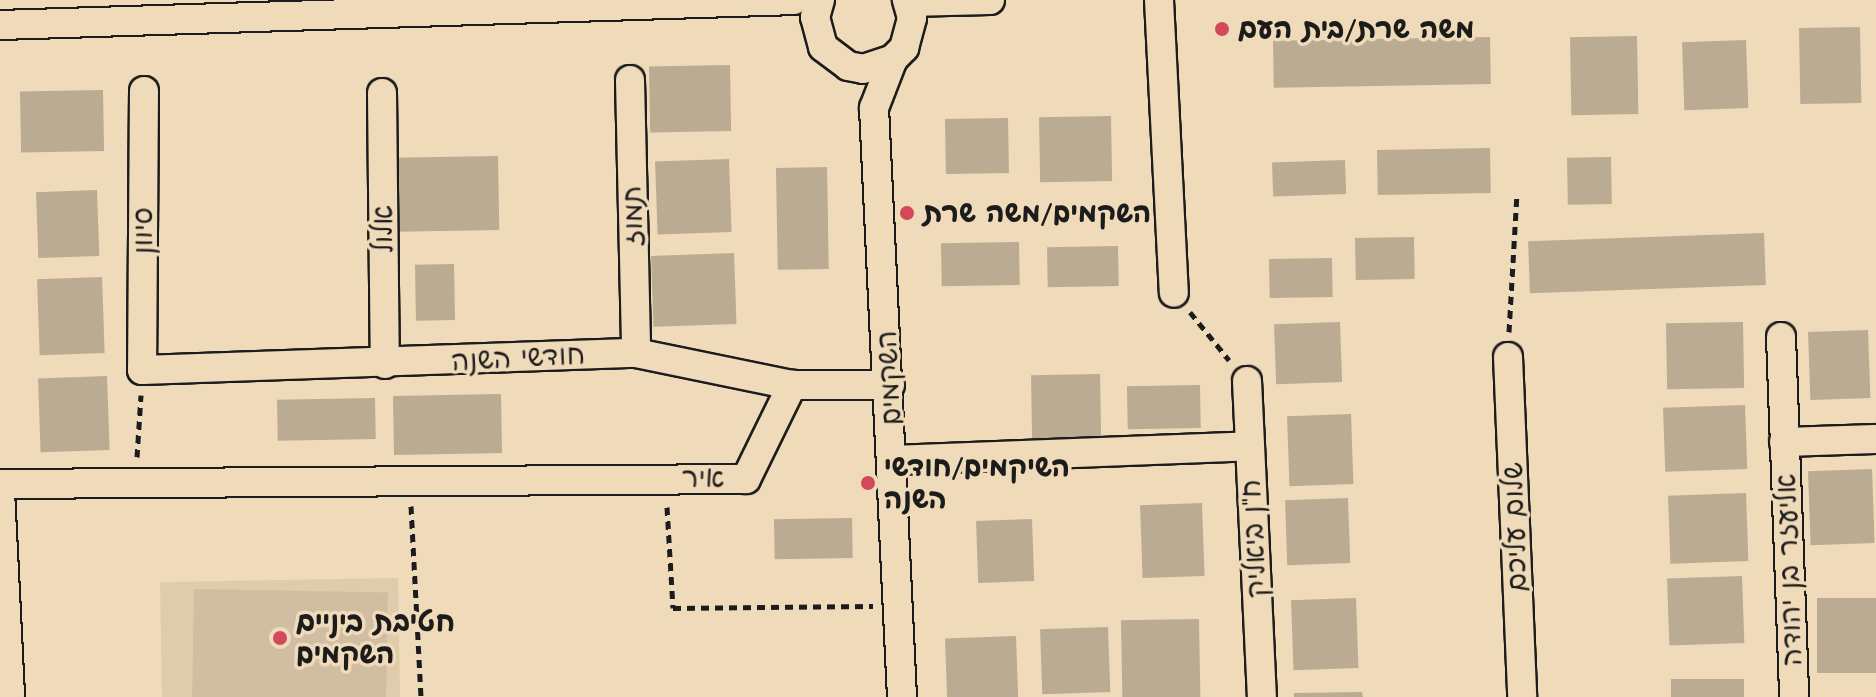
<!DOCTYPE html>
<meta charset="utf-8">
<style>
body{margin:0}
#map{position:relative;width:1876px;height:697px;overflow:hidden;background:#efdab9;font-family:"Comic Neue","Playpen Sans Hebrew",sans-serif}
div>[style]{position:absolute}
.built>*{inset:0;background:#dfccad;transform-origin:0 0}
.green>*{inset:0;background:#d0bea2;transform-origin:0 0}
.building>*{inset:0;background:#bbab92;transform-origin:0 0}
.path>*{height:5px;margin-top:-2.5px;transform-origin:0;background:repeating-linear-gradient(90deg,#1c1c1c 0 8px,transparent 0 14px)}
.roads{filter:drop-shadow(2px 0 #1c1c1c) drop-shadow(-2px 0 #1c1c1c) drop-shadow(0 2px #1c1c1c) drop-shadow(0 -2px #1c1c1c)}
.minor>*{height:28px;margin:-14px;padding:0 14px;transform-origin:14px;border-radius:14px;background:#efdab9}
.dots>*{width:22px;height:22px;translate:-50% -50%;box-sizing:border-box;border:4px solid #efdab9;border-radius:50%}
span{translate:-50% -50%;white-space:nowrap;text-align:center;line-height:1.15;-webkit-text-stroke:7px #efdab9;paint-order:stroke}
.poi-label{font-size:28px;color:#1c1c1c;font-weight:700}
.left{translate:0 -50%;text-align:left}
.street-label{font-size:28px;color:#1c1c1c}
</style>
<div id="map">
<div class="built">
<div style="left:398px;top:578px;width:119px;height:238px;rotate:89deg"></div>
</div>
<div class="green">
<div style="left:194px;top:589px;width:194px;height:108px;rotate:1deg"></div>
</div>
<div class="building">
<div style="left:1860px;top:27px;width:76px;height:61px;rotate:89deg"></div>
<div style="left:1637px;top:36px;width:78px;height:67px;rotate:89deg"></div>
<div style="left:1490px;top:37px;width:47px;height:217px;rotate:89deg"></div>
<div style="left:1746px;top:40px;width:68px;height:64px;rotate:88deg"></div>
<div style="left:730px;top:65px;width:66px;height:81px;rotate:89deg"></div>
<div style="left:103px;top:90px;width:61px;height:83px;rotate:89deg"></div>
<div style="left:1111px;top:116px;width:65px;height:72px;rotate:89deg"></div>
<div style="left:1008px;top:118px;width:55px;height:63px;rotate:89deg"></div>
<div style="left:1490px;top:148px;width:45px;height:113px;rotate:89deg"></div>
<div style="left:498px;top:156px;width:74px;height:104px;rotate:89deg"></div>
<div style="left:1611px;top:157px;width:47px;height:44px;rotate:89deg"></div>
<div style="left:729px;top:159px;width:73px;height:74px;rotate:88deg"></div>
<div style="left:1345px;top:160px;width:34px;height:73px;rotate:88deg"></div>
<div style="left:827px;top:167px;width:102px;height:51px;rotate:89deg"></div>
<div style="left:97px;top:190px;width:66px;height:61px;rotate:88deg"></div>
<div style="left:1764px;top:233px;width:52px;height:236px;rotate:88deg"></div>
<div style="left:1414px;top:237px;width:42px;height:59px;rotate:89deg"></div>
<div style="left:1019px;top:242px;width:43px;height:78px;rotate:89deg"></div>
<div style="left:1118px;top:246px;width:40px;height:71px;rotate:89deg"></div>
<div style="left:734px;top:253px;width:71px;height:83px;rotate:88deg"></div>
<div style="left:1332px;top:258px;width:39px;height:63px;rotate:89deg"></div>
<div style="left:454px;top:264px;width:56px;height:39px;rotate:89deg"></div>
<div style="left:102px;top:277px;width:76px;height:65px;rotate:88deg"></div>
<div style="left:1340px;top:322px;width:60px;height:66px;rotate:88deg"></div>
<div style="left:1743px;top:322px;width:66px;height:77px;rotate:89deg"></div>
<div style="left:1868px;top:330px;width:68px;height:60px;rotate:88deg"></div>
<div style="left:1100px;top:374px;width:67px;height:69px;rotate:89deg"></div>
<div style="left:107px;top:376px;width:74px;height:69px;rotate:88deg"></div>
<div style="left:1200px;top:385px;width:43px;height:73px;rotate:89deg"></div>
<div style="left:501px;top:394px;width:59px;height:108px;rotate:89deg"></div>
<div style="left:375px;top:398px;width:41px;height:98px;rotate:89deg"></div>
<div style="left:1745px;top:405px;width:64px;height:82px;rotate:88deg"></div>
<div style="left:1351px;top:414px;width:70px;height:64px;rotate:88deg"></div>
<div style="left:1872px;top:469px;width:74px;height:64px;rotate:88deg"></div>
<div style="left:1746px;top:493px;width:68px;height:78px;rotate:88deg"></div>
<div style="left:1348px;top:498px;width:65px;height:63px;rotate:88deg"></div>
<div style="left:1202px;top:503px;width:73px;height:62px;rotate:88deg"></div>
<div style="left:852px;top:518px;width:40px;height:78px;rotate:89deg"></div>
<div style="left:1032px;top:519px;width:62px;height:56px;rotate:88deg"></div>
<div style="left:1742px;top:576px;width:67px;height:75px;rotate:88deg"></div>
<div style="left:1356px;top:598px;width:70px;height:65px;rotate:88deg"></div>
<div style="left:1876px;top:598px;width:75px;height:59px;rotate:90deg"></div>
<div style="left:1199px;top:619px;width:78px;height:78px;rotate:89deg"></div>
<div style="left:1108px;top:627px;width:65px;height:68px;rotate:88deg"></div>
<div style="left:1016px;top:636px;width:61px;height:71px;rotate:88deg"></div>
<div style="left:1744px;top:679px;width:18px;height:73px;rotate:90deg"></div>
<div style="clip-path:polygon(1362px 692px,1363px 697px,1294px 697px,1294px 693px)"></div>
</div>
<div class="path">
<div style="left:1190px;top:312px;width:62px;rotate:50.9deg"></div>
<div style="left:1509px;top:332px;width:139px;rotate:-86.7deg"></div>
<div style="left:137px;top:457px;width:62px;rotate:-86.3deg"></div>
<div style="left:411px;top:506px;width:191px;rotate:87deg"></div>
<div style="left:667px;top:507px;width:101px;rotate:86.6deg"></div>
<div style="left:673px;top:608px;width:200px;rotate:-0.6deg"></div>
</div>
<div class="roads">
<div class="minor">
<div style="left:820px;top:0;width:18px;rotate:106deg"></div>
<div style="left:815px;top:17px;width:31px;rotate:75deg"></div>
<div style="left:823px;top:47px;width:31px;rotate:37deg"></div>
<div style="left:848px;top:66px;width:15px;rotate:11deg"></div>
<div style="left:863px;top:69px;width:32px;rotate:-18deg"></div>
<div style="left:893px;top:59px;width:16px;rotate:-45deg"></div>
<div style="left:904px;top:48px;width:31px;rotate:-75deg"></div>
<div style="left:912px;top:18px;width:19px;rotate:-106deg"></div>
<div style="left:1159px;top:0;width:293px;rotate:87.1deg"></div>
<div style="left:909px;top:2px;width:81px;rotate:-1.4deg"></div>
<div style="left:0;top:25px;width:794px;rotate:-1.8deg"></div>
<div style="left:893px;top:59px;width:53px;rotate:111.2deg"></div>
<div style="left:874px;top:108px;width:590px;rotate:87.28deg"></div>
<div style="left:630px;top:80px;width:273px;rotate:88.7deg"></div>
<div style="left:144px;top:91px;width:279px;rotate:90.4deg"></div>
<div style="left:142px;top:370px;width:494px;rotate:-2deg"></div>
<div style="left:636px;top:353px;width:159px;rotate:11.6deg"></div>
<div style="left:792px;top:385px;width:98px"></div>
<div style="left:382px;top:93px;width:271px;rotate:89.4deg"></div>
<div style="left:1781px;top:337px;width:360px;rotate:87.9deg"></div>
<div style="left:1508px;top:357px;width:340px;rotate:87.6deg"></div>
<div style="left:1247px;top:381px;width:316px;rotate:87.3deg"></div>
<div style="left:1784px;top:442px;width:92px;rotate:-1.9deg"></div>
<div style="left:893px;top:460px;width:357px;rotate:-2.2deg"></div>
<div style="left:0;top:484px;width:746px;rotate:-0.38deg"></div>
<div style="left:746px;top:479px;width:105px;rotate:-63.9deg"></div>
<div style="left:0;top:491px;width:206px;rotate:87.2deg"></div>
</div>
</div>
<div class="dots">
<div style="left:1222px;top:29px;background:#d1495b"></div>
<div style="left:907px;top:213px;background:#d1495b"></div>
<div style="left:868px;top:483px;background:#d1495b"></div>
<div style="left:280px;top:638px;background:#d1495b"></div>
</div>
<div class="poi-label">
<span class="left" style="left:1238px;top:29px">משה שרת/בית העם</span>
<span class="left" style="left:923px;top:213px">השקמים/משה שרת</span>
<span class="left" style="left:884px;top:483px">השיקמים/חודשי<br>השנה</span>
<span class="left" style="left:296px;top:638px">חטיבת ביניים<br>השקמים</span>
</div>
<div class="street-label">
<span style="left:633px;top:216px;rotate:-91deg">תמוז</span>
<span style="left:383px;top:229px;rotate:-91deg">אלול</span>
<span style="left:143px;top:231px;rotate:-90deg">סיוון</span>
<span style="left:518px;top:358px;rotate:-3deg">חודשי השנה</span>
<span style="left:889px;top:378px;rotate:-93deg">השקמים</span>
<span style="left:703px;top:478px;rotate:1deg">איר</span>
<span style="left:1515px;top:527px;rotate:-92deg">שלום עליכם</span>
<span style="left:1254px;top:539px;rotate:-93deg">ח"ן ביאליק</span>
<span style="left:1789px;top:570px;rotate:-92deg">אליעזר בן יהודה</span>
</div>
</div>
